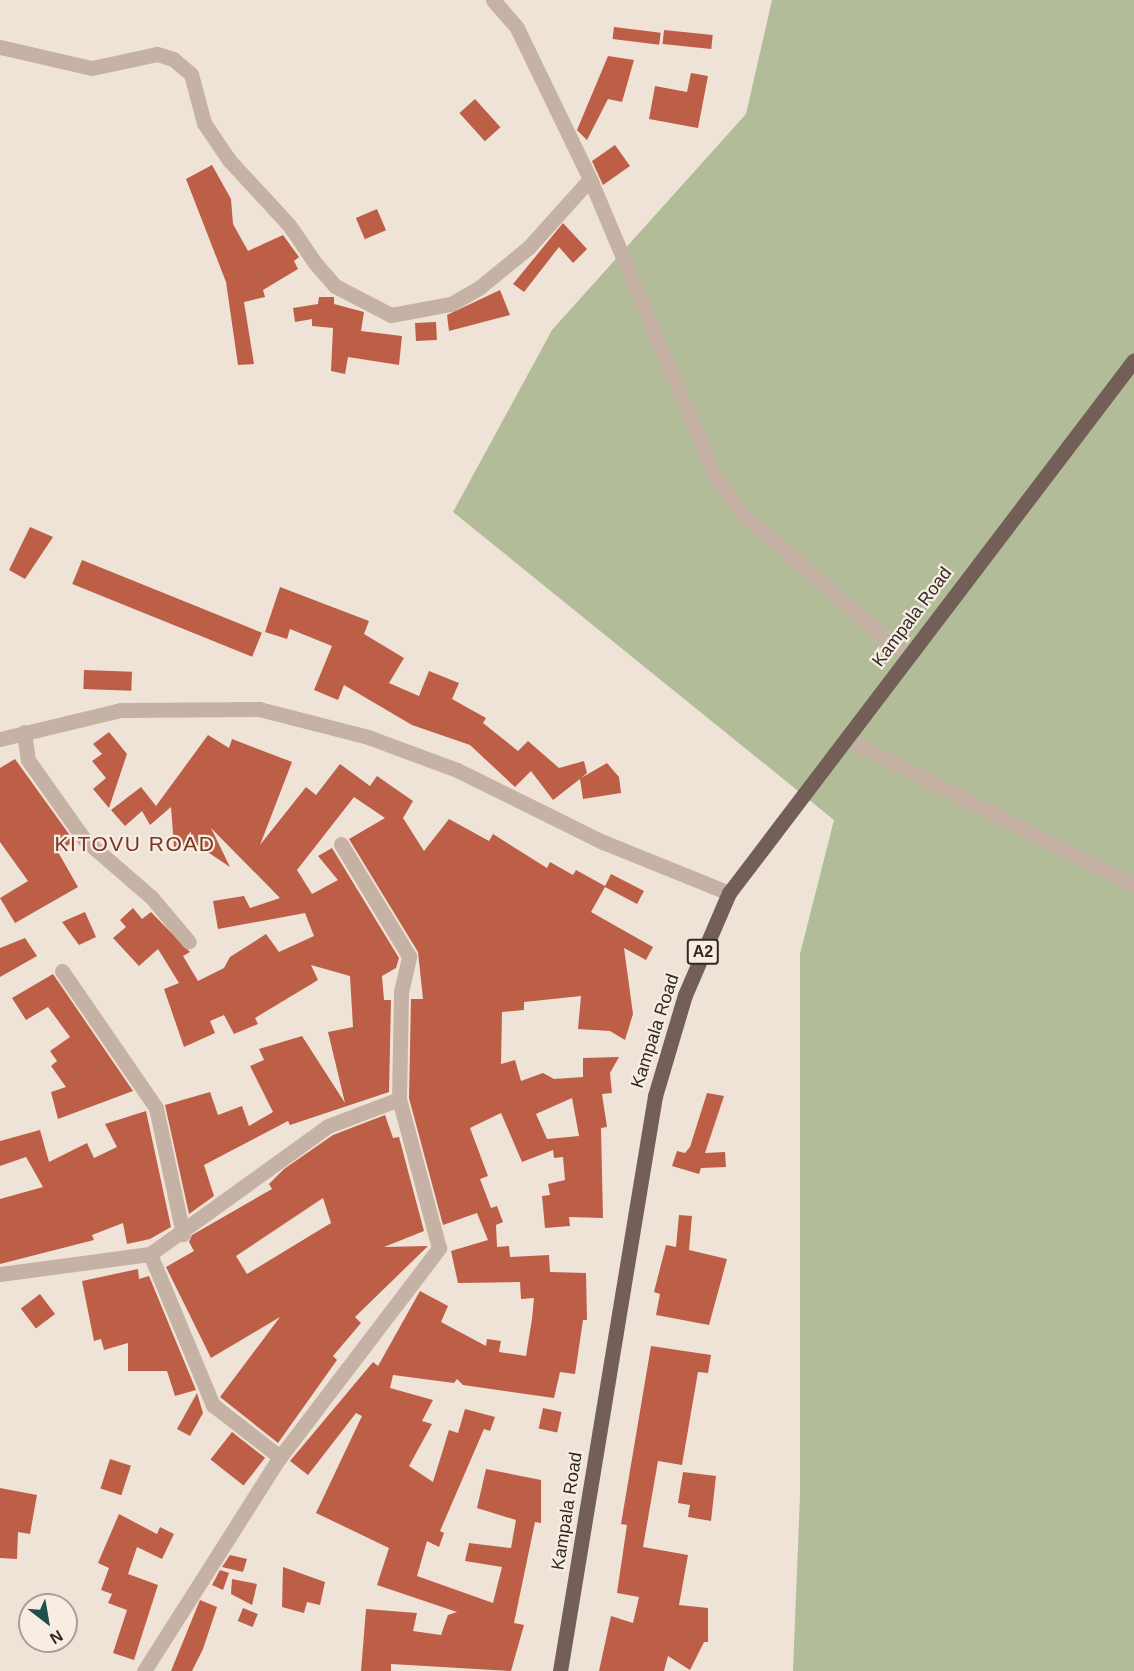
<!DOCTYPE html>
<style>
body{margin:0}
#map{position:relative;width:1134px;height:1671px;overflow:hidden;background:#efe3d8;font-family:Arial,sans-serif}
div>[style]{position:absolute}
.green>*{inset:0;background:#b2bc99}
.building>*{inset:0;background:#bd5e47;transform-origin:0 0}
.minor>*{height:15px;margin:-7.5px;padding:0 7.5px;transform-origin:7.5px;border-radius:7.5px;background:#c5b2a5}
.tertiary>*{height:15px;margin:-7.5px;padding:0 7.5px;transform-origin:7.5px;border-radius:7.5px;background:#c5b2a5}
.primary>*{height:15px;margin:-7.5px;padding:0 7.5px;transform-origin:7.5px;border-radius:7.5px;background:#735f58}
span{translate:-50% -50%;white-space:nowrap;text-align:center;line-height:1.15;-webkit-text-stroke:4.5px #f7ede3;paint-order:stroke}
.shield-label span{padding:2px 4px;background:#f7ede3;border:2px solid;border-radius:4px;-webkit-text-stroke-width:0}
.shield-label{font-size:16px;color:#322926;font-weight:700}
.street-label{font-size:18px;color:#322926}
.quarter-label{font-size:21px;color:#7b3525;letter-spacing:1.5px}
.north{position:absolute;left:18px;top:1593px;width:60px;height:60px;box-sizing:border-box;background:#f7ede3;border:2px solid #a89f97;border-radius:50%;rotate:149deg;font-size:16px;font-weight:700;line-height:24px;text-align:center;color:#322926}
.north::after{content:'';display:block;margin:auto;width:21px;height:27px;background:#1f4f50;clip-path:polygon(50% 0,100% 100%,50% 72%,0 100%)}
</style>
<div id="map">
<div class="green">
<div style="clip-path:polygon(772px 0,1134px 0,1134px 1671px,793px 1671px,800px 1496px,800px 954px,834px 820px,453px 512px,552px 330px,746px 114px)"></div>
</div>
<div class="building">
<div style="left:614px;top:27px;width:47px;height:12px;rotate:7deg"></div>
<div style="left:664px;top:30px;width:49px;height:14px;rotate:6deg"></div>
<div style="clip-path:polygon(608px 56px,634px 60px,622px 102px,608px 99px,587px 140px,577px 130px)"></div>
<div style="clip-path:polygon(691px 73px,708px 76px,698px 128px,649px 119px,655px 86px,687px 92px)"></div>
<div style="left:475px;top:99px;width:38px;height:21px;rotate:48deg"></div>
<div style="clip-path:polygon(615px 145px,630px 166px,603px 185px,592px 161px)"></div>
<div style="clip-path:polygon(212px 165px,231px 199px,233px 224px,248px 251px,283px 235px,299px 257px,294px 261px,298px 269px,263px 290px,265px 297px,244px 302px,254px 364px,238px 365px,226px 282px,186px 179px)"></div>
<div style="left:377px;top:209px;width:23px;height:23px;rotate:67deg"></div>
<div style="clip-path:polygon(563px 223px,587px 249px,573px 263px,559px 247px,524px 292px,513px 284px)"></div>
<div style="clip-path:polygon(500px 290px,510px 315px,449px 331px,447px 315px)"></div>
<div style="clip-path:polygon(319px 297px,334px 297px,334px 304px,364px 312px,361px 331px,402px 336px,399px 365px,348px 357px,345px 374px,331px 371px,333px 328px,312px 326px,312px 319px,295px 322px,293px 308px,318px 304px)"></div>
<div style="left:436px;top:322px;width:18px;height:21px;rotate:87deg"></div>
<div style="clip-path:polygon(30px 527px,53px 537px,25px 579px,9px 570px)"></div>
<div style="left:82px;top:560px;width:194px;height:26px;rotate:22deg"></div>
<div style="clip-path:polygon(280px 587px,369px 621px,364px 634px,404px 658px,389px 683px,419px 696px,429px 671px,459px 683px,452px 699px,486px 718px,483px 723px,518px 751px,528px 741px,559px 768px,584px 761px,587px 773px,581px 778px,607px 763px,619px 777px,621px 793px,583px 799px,580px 779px,553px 800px,531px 771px,515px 787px,470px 745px,412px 725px,344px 685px,338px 700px,314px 690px,332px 646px,290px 629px,287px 639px,265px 632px)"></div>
<div style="left:84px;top:670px;width:48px;height:19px;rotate:2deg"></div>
<div style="clip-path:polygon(109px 732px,127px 754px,109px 808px,93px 789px,106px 778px,92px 761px,102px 754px,93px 744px)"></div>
<div style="clip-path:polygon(evenodd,208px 735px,229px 748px,232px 739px,292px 762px,260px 845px,306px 787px,316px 795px,340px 764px,370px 786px,377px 776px,413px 801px,403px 818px,424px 851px,449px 819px,489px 841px,493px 834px,547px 868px,550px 862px,573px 875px,576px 870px,605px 886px,611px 874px,644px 891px,637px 904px,605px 887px,591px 912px,653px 947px,646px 960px,624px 948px,633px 1014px,625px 1040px,610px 1031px,578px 1029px,581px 996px,524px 1002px,524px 1010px,502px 1012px,501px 1064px,515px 1060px,521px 1081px,543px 1073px,554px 1079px,583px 1077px,583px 1058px,619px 1057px,610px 1073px,612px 1093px,602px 1094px,607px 1127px,601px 1128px,603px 1218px,569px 1217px,570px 1226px,545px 1228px,542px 1196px,550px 1195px,548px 1184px,565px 1180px,563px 1157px,554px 1158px,553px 1150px,522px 1162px,501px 1113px,470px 1128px,488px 1176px,480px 1179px,491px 1208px,497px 1206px,503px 1222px,496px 1225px,497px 1247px,509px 1246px,510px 1257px,549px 1255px,550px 1272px,586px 1273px,587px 1320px,583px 1320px,575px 1374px,560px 1372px,554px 1398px,463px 1385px,457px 1379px,454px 1383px,393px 1375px,390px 1388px,433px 1400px,422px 1421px,432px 1424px,409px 1466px,433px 1482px,449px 1430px,458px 1433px,465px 1409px,495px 1417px,490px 1431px,484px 1429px,440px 1531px,444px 1533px,439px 1547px,427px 1541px,417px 1576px,493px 1603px,502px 1567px,465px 1561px,469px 1543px,511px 1548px,516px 1520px,477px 1508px,486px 1469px,541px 1480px,541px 1523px,535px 1522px,514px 1623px,524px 1625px,511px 1671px,391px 1664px,391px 1671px,361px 1671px,366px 1609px,417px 1613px,413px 1631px,441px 1635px,448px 1615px,457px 1612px,377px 1585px,389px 1548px,316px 1513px,362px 1416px,356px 1413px,308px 1475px,290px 1461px,373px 1362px,378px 1366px,420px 1291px,448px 1306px,441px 1322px,486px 1346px,487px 1339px,501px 1341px,499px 1352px,526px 1356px,532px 1319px,534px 1298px,521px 1299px,520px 1282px,458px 1283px,451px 1251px,488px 1240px,477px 1213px,443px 1225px,409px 1098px,411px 999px,423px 999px,418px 952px,349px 839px,385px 818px,354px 797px,297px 870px,312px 894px,338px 880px,318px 856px,332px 848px,399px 958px,396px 968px,382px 976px,384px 1000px,391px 1000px,389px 1092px,290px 1125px,288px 1121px,204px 1165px,214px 1196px,189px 1214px,165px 1105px,210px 1092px,218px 1115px,242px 1106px,249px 1126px,273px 1112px,250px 1066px,264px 1060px,259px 1049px,302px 1036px,345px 1103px,328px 1032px,353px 1027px,350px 976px,311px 965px,318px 980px,255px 1018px,258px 1024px,234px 1034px,224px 1015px,210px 1021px,215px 1033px,184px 1047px,164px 989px,179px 983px,158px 949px,139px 966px,113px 938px,126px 927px,120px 920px,133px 908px,142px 919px,151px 912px,190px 952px,183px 956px,198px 981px,224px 968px,230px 957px,266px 934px,279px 952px,314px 936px,305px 913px,218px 929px,213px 901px,244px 896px,250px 908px,280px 898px,211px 828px,230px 867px,197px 845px,174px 847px,171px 807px,150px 825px,142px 811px,125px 826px,111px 810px,141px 787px,156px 806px,208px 735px,572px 1098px,579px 1136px,547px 1139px,536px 1114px,572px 1098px)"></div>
<div style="clip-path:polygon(15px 759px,74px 841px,58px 852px,78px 887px,15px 923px,0 898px,28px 881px,0 842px,0 768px)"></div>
<div style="clip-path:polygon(85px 912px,96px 937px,79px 945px,62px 922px)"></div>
<div style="clip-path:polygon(25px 938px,37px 956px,0 977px,0 948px)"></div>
<div style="clip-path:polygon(53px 974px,133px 1091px,58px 1119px,51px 1092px,66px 1087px,51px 1066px,57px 1061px,50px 1051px,70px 1037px,48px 1007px,26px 1020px,12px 998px)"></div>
<div style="clip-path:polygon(707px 1093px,724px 1096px,705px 1153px,725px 1152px,726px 1167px,701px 1168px,699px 1174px,672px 1166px,677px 1151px,685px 1153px,690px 1147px)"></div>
<div style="clip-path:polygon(146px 1111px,171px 1227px,150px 1239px,127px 1244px,123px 1223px,92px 1235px,94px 1240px,0 1264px,0 1199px,43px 1187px,26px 1157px,0 1166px,0 1141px,40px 1130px,49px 1162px,87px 1143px,94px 1158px,117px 1147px,105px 1124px)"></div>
<div style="clip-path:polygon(evenodd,385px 1115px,393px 1138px,399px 1137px,424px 1231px,384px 1247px,428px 1246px,355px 1317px,361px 1323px,333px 1356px,337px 1360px,278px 1443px,220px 1397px,280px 1317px,211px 1358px,166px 1267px,194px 1251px,189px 1242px,192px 1235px,272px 1189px,269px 1184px,284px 1169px,333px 1135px,385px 1115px,323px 1198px,331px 1223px,247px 1274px,236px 1256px,323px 1198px)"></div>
<div style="clip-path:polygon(679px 1215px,692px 1216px,689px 1250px,727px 1259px,709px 1325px,656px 1315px,660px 1294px,654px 1292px,666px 1245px,676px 1247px)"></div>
<div style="clip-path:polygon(138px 1269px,139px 1279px,149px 1276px,196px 1390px,175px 1396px,167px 1371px,128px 1371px,128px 1343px,104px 1350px,101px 1339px,94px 1341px,82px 1281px)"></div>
<div style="left:40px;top:1294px;width:25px;height:24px;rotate:53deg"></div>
<div style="clip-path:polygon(651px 1346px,711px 1355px,708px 1373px,698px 1372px,682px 1465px,658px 1461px,643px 1547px,688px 1555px,679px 1605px,708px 1608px,708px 1642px,704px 1642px,690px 1670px,668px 1656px,664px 1671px,599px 1671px,611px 1616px,633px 1623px,639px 1597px,617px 1593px,627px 1525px,621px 1524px)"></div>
<div style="clip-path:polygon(197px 1393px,203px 1413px,190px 1436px,177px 1429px)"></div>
<div style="left:543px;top:1408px;width:19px;height:21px;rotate:12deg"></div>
<div style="left:232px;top:1432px;width:42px;height:35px;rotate:38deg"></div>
<div style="left:110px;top:1459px;width:22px;height:31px;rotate:18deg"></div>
<div style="clip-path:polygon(683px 1472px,716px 1476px,711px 1521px,688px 1517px,690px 1505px,678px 1503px)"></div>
<div style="clip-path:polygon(0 1488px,37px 1495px,30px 1534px,18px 1532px,17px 1559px,0 1558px)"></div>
<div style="clip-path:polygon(119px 1514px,157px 1534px,160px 1527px,174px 1534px,162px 1559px,137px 1547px,128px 1574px,158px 1585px,134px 1660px,113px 1653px,127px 1610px,108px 1603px,112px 1594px,101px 1590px,109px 1568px,98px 1563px)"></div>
<div style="clip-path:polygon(230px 1555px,247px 1559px,243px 1572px,222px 1567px)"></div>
<div style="clip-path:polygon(283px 1567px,325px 1582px,320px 1605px,307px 1602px,304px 1613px,282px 1607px)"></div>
<div style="clip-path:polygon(220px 1570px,229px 1573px,223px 1590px,212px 1585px)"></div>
<div style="clip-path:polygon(232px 1579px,257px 1584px,252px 1605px,231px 1594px)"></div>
<div style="clip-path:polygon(200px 1600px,217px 1607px,203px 1649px,192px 1671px,171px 1671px)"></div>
<div style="left:243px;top:1608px;width:16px;height:14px;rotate:22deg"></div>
</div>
<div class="minor">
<div style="left:493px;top:0;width:37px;rotate:49deg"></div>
<div style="left:517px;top:28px;width:168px;rotate:64.2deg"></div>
<div style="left:590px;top:179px;width:322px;rotate:67.2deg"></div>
<div style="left:715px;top:476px;width:47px;rotate:53.6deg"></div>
<div style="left:743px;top:514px;width:216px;rotate:41.1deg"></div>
<div style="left:0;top:47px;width:94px;rotate:12.9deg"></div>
<div style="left:92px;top:68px;width:66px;rotate:-12.2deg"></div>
<div style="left:157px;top:54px;width:17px;rotate:17deg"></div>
<div style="left:173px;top:59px;width:23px;rotate:40deg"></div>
<div style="left:191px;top:74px;width:51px;rotate:75.1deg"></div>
<div style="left:204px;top:123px;width:45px;rotate:56deg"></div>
<div style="left:229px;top:160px;width:88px;rotate:47.3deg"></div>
<div style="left:289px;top:225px;width:46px;rotate:55.6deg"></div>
<div style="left:315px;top:263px;width:30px;rotate:49deg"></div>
<div style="left:335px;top:286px;width:63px;rotate:27.4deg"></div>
<div style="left:391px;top:315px;width:61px;rotate:-10.4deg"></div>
<div style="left:451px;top:304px;width:34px;rotate:-30deg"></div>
<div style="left:480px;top:287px;width:63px;rotate:-39.2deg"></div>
<div style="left:529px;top:247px;width:91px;rotate:-48.1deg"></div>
<div style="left:24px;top:732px;width:28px;rotate:82deg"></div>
<div style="left:28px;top:760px;width:97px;rotate:54.7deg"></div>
<div style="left:84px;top:839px;width:90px;rotate:40.9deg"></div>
<div style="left:152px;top:898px;width:57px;rotate:49.9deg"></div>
<div style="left:846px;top:739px;width:323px;rotate:26.9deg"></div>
<div style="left:62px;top:971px;width:166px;rotate:55.5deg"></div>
<div style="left:156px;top:1108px;width:129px;rotate:77.9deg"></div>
<div style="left:150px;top:1254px;width:164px;rotate:67.4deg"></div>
<div style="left:213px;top:1405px;width:85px;rotate:37.8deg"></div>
<div style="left:0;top:1274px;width:151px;rotate:-7.6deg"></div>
<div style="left:150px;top:1254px;width:219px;rotate:-35.7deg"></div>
<div style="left:328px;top:1126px;width:76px;rotate:-20.8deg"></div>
<div style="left:144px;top:1671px;width:254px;rotate:-57.6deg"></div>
<div style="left:280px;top:1457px;width:263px;rotate:-52.7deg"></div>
<div style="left:439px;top:1248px;width:154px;rotate:-105deg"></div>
<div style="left:399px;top:1099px;width:107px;rotate:-88.9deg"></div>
<div style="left:401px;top:992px;width:37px;rotate:-77deg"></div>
<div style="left:409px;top:956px;width:131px;rotate:-121.3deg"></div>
</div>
<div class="tertiary">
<div style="left:0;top:739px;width:124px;rotate:-13.5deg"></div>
<div style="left:121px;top:710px;width:138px;rotate:-0.4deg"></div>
<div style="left:259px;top:709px;width:113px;rotate:14.4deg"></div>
<div style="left:368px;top:737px;width:95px;rotate:20.3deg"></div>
<div style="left:457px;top:770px;width:163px;rotate:26.3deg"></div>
<div style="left:603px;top:842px;width:136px;rotate:22deg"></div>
</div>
<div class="primary">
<div style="left:560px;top:1671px;width:583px;rotate:-80.62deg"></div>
<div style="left:655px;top:1096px;width:105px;rotate:-73.5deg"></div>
<div style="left:685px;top:995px;width:111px;rotate:-66.7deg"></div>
<div style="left:729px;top:893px;width:669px;rotate:-52.77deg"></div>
</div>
<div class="shield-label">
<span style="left:703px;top:952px">A2</span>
</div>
<div class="street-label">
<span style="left:912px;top:617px;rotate:-53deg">Kampala Road</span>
<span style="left:655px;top:1031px;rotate:-72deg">Kampala Road</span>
<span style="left:567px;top:1511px;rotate:-81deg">Kampala Road</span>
</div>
<div class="quarter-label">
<span style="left:135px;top:844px">KITOVU ROAD</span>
</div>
<div class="north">N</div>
</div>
